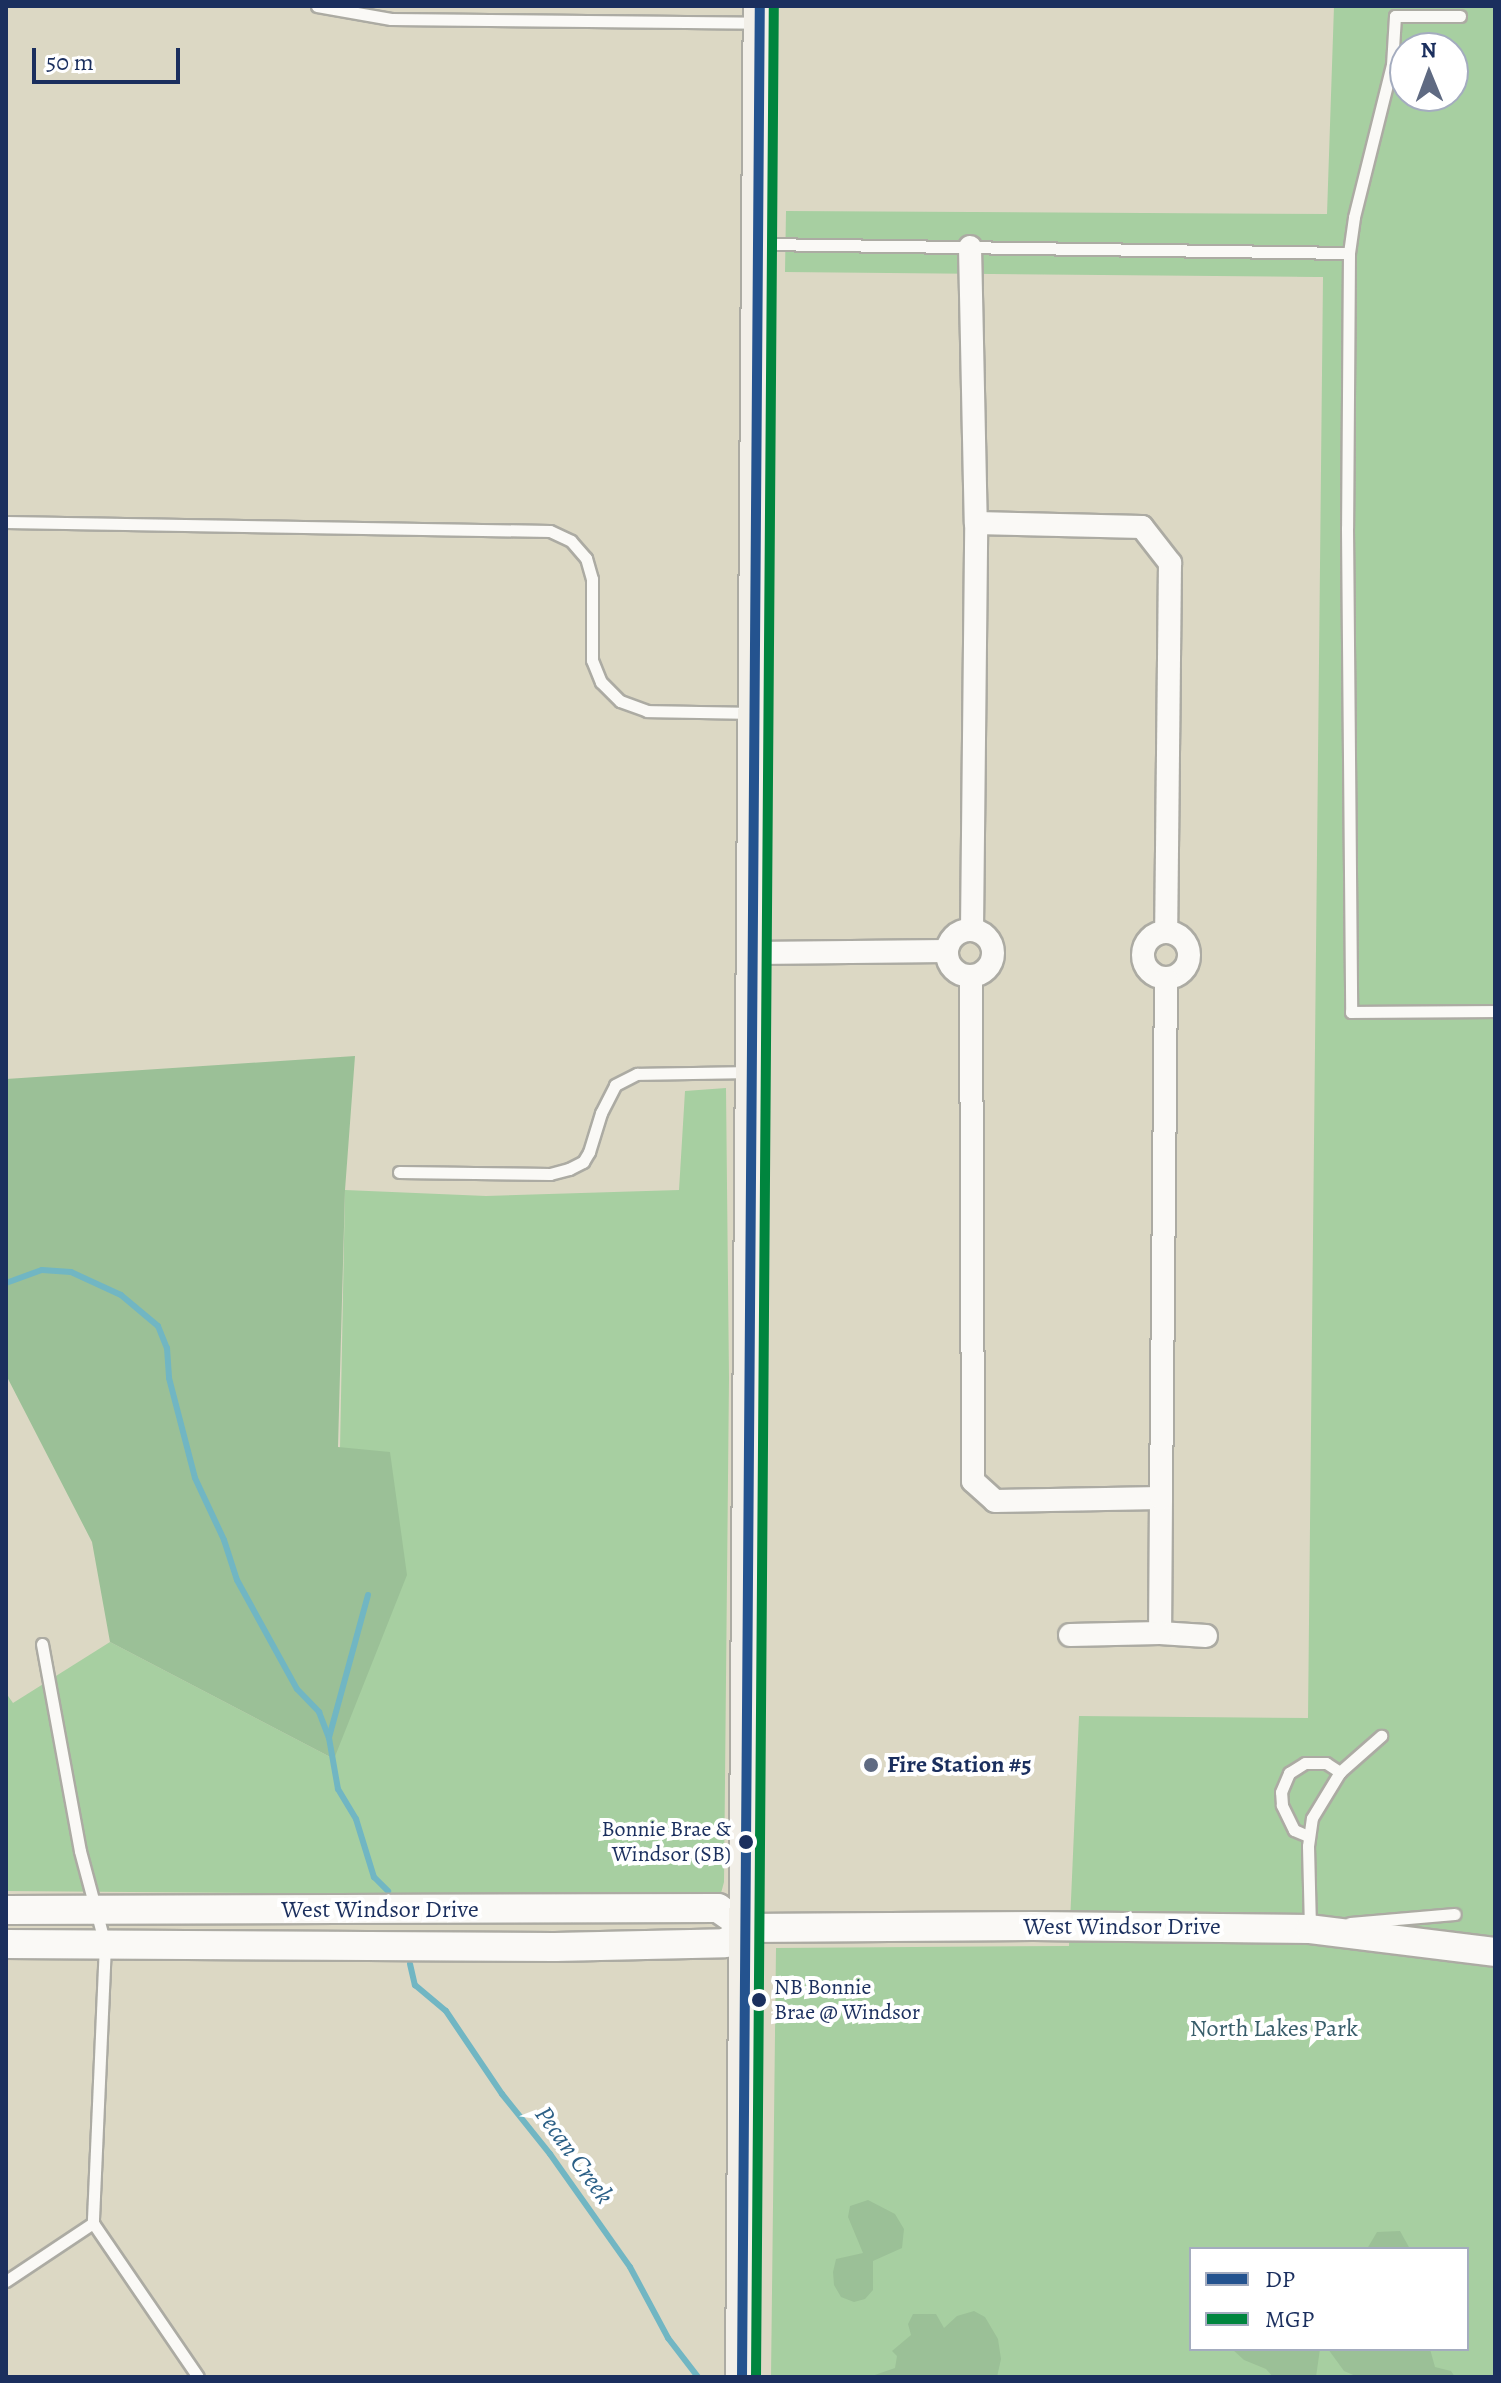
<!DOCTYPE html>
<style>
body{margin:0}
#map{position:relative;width:1501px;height:2383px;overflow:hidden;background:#dcd8c4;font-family:Alegreya,serif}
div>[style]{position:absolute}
.green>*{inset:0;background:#a7cfa1}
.forest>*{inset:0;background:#9bc097}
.stream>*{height:6px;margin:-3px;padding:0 3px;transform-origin:3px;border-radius:3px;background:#71b6c3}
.roads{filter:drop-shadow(2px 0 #acaba3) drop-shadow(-2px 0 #acaba3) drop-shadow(0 2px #acaba3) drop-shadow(0 -2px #acaba3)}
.service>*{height:11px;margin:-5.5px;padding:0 5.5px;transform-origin:5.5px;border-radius:5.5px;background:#faf9f6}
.minor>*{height:22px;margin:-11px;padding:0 11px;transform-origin:11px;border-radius:11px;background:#faf9f6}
.minor>.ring{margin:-11px;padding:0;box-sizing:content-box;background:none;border:22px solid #faf9f6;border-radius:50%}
.tertiary>*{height:28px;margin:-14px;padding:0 14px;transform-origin:14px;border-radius:14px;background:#faf9f6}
.secondary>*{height:32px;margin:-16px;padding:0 16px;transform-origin:16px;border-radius:16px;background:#f2efe8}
.bus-1>*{height:10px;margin:-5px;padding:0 5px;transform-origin:5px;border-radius:5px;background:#24538f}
.bus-2>*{height:10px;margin:-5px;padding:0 5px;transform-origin:5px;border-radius:5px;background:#00853e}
.dots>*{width:22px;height:22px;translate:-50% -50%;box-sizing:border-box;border:4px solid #fff;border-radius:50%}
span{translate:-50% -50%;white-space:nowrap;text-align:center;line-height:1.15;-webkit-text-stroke:8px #fff;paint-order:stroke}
.bus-label{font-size:22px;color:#1b2f5e}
.right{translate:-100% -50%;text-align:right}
.left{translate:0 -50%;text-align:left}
.poi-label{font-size:24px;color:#1b2f5e;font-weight:700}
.street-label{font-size:24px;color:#1b2f5e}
.park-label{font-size:24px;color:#385d6a}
.water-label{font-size:26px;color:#2b5f86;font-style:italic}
.frame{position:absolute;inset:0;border:8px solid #1b2f5e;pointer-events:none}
.legend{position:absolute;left:1189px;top:2247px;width:280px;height:104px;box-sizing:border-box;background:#fff;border:2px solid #a4acbf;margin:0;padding:10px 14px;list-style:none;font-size:24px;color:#1b2f5e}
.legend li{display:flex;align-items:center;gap:16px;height:40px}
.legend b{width:40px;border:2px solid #a4acbf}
.north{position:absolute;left:1389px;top:32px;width:80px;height:80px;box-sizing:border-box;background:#fff;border:2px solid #a4acbf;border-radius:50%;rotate:359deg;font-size:22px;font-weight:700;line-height:32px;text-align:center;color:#1b2f5e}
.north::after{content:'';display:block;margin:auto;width:28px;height:36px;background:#5f6a82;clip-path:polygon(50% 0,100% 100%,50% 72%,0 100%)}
.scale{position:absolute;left:32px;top:48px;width:148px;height:36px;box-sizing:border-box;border:4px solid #1b2f5e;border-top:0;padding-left:10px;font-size:24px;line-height:28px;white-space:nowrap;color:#1b2f5e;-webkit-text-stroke:6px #fff;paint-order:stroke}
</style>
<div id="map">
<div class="green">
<div style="clip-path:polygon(evenodd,1334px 6px,1495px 6px,1495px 2377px,771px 2377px,776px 1948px,1069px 1946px,1079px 1716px,1308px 1718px,1323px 277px,785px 272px,786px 211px,1327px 214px,1334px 6px,1405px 48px,1453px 48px,1453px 96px,1405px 96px,1405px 48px,1334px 6px,1191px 2249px,1467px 2249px,1467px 2349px,1191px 2349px,1191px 2249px)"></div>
<div style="clip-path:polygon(726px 1088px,729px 1378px,724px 1882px,720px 1897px,6px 1891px,6px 1693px,13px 1703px,110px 1642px,334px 1759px,345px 1190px,486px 1196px,679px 1190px,685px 1091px)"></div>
</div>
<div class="forest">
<div style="clip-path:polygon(355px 1056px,345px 1190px,338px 1447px,390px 1452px,407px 1575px,334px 1759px,110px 1642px,92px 1542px,6px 1375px,6px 1079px)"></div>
<div style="clip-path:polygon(868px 2200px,895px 2214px,904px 2229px,902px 2248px,873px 2261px,873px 2290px,865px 2299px,854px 2302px,841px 2297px,834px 2285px,833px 2272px,836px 2259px,863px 2253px,848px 2217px,850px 2206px)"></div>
<div style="clip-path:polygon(1400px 2231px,1410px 2249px,1367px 2249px,1377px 2232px)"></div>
<div style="clip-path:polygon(974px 2311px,985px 2317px,998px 2339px,1001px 2359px,997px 2377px,869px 2377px,895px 2368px,897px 2356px,892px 2351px,911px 2335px,908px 2324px,913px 2314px,936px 2314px,944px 2328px,957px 2316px)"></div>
<div style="clip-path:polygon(1232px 2349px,1320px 2349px,1316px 2377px,1273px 2377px,1266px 2369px,1244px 2360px)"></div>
<div style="clip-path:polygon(1328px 2349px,1430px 2349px,1435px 2367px,1451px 2371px,1455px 2377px,1358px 2377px,1344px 2371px)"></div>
</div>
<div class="stream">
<div style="left:6px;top:1283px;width:38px;rotate:-20deg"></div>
<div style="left:42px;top:1270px;width:29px;rotate:4deg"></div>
<div style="left:71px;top:1272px;width:55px;rotate:24.7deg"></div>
<div style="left:121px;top:1295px;width:48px;rotate:40deg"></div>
<div style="left:158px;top:1326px;width:24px;rotate:68deg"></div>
<div style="left:167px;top:1348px;width:30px;rotate:86deg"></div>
<div style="left:169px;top:1378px;width:103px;rotate:75.4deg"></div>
<div style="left:195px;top:1478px;width:68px;rotate:64.9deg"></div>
<div style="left:224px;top:1540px;width:42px;rotate:72deg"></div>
<div style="left:237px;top:1580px;width:124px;rotate:61.2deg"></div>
<div style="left:297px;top:1689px;width:32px;rotate:46deg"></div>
<div style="left:319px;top:1712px;width:28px;rotate:69deg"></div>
<div style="left:368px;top:1595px;width:148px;rotate:105.3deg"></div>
<div style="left:329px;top:1738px;width:52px;rotate:80deg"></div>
<div style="left:338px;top:1789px;width:35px;rotate:59deg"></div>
<div style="left:356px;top:1819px;width:61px;rotate:72.8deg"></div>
<div style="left:374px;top:1877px;width:20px;rotate:45deg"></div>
<div style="left:410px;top:1964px;width:22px;rotate:77deg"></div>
<div style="left:415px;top:1985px;width:40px;rotate:40deg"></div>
<div style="left:446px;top:2011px;width:100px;rotate:56deg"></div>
<div style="left:502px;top:2094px;width:77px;rotate:51.3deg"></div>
<div style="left:550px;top:2154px;width:138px;rotate:54.7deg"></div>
<div style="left:630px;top:2267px;width:81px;rotate:61.8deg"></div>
<div style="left:668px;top:2338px;width:49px;rotate:52.4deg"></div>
</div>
<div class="roads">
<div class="service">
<div style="left:317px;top:6px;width:75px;rotate:10deg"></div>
<div style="left:391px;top:19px;width:368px;rotate:0.6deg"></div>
<div style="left:762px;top:244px;width:587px;rotate:0.88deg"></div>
<div style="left:1349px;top:253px;width:275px;rotate:90.4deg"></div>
<div style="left:1347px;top:528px;width:484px;rotate:89.5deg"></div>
<div style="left:1351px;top:1012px;width:144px;rotate:-0.4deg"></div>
<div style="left:1349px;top:253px;width:36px;rotate:-82deg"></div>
<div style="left:1354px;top:217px;width:157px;rotate:-76deg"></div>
<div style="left:1392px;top:65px;width:49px;rotate:-86.5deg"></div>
<div style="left:1395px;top:16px;width:65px"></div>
<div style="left:6px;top:522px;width:544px;rotate:0.95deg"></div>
<div style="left:550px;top:531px;width:23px;rotate:25deg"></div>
<div style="left:571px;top:541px;width:23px;rotate:49deg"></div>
<div style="left:586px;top:558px;width:22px;rotate:74deg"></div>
<div style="left:592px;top:579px;width:81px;rotate:90deg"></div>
<div style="left:592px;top:660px;width:24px;rotate:68deg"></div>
<div style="left:601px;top:682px;width:27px;rotate:45deg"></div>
<div style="left:620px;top:701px;width:29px;rotate:20deg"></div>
<div style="left:647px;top:711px;width:104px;rotate:1.1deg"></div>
<div style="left:399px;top:1172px;width:151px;rotate:0.8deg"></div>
<div style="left:550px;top:1174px;width:20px;rotate:-15deg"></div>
<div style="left:569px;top:1169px;width:16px;rotate:-27deg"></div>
<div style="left:583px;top:1162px;width:12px;rotate:-59deg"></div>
<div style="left:589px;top:1152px;width:41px;rotate:-72.9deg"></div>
<div style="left:601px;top:1113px;width:31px;rotate:-63deg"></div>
<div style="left:615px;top:1085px;width:25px;rotate:-27deg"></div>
<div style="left:637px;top:1074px;width:111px;rotate:-1deg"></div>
<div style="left:42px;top:1644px;width:210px;rotate:79.6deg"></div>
<div style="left:80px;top:1851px;width:96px;rotate:75deg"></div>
<div style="left:105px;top:1944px;width:279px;rotate:92.5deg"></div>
<div style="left:93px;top:2223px;width:186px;rotate:55.7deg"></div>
<div style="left:1308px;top:1836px;width:15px;rotate:-157deg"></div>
<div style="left:1294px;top:1830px;width:28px;rotate:-116deg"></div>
<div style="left:1282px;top:1805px;width:13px;rotate:-94deg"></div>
<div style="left:1281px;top:1792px;width:21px;rotate:-67deg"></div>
<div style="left:1289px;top:1773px;width:19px;rotate:-32deg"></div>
<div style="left:1305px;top:1763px;width:21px"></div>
<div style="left:1326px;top:1763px;width:17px;rotate:33deg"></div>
<div style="left:1350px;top:1923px;width:105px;rotate:-4.9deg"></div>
<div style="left:1310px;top:1928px;width:82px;rotate:-91.4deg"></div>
<div style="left:1308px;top:1846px;width:28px;rotate:-82deg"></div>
<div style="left:1312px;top:1818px;width:54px;rotate:-58.7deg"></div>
<div style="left:1340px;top:1772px;width:55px;rotate:-41.3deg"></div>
<div style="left:6px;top:2281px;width:105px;rotate:-33.7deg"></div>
</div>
<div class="minor">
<div style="left:970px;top:247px;width:276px;rotate:88.8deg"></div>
<div style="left:972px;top:930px;width:407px;rotate:-89.4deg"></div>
<div style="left:976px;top:523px;width:166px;rotate:1.4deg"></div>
<div style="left:1142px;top:527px;width:46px;rotate:52.1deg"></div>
<div style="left:1170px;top:563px;width:369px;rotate:90.6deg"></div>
<div class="ring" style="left:947px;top:930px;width:24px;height:24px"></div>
<div class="ring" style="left:1143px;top:932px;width:24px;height:24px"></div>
<div style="left:754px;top:953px;width:193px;rotate:-0.6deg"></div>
<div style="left:971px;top:976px;width:505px;rotate:89.77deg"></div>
<div style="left:973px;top:1481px;width:30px;rotate:42deg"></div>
<div style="left:995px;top:1501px;width:166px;rotate:-1deg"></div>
<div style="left:1161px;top:1498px;width:135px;rotate:90.4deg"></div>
<div style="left:1160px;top:1633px;width:46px;rotate:3.7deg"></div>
<div style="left:1161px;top:1498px;width:519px;rotate:-89.45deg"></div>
<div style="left:1070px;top:1635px;width:90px;rotate:-1.3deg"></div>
</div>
<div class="tertiary">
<div style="left:6px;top:1910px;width:712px;rotate:-0.16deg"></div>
<div style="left:718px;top:1908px;width:35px;rotate:35deg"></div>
<div style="left:6px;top:1944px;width:549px;rotate:0.31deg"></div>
<div style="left:555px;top:1947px;width:170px;rotate:-1.3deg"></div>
<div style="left:725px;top:1943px;width:27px;rotate:-34deg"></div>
<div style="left:747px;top:1928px;width:286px;rotate:-0.4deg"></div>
<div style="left:1033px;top:1926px;width:277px;rotate:0.6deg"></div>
<div style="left:1310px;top:1929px;width:186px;rotate:7.1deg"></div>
</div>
<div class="secondary">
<div style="left:742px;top:2377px;width:2371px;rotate:-89.57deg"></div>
</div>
</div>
<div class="bus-1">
<div style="left:742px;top:2377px;width:2371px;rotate:-89.57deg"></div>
</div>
<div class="bus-2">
<div style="left:756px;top:2377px;width:2371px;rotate:-89.57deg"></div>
</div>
<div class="dots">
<div style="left:871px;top:1765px;background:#5f6a82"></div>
<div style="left:746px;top:1842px;background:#1b2f5e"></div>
<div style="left:759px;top:2000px;background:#1b2f5e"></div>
</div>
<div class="bus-label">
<span class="right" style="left:731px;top:1842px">Bonnie Brae &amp;<br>Windsor (SB)</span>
<span class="left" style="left:774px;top:2000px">NB Bonnie<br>Brae @ Windsor</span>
</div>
<div class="poi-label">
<span class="left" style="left:887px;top:1765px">Fire Station #5</span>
</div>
<div class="street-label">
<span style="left:380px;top:1910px">West Windsor Drive</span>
<span style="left:1122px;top:1927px">West Windsor Drive</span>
</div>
<div class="park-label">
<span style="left:1274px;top:2029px">North Lakes Park</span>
</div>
<div class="water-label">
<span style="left:574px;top:2155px;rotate:54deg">Pecan Creek</span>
</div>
<div class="frame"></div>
<ul class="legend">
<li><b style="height:10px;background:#24538f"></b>DP</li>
<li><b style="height:10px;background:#00853e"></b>MGP</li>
</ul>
<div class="north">N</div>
<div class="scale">50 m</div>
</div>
